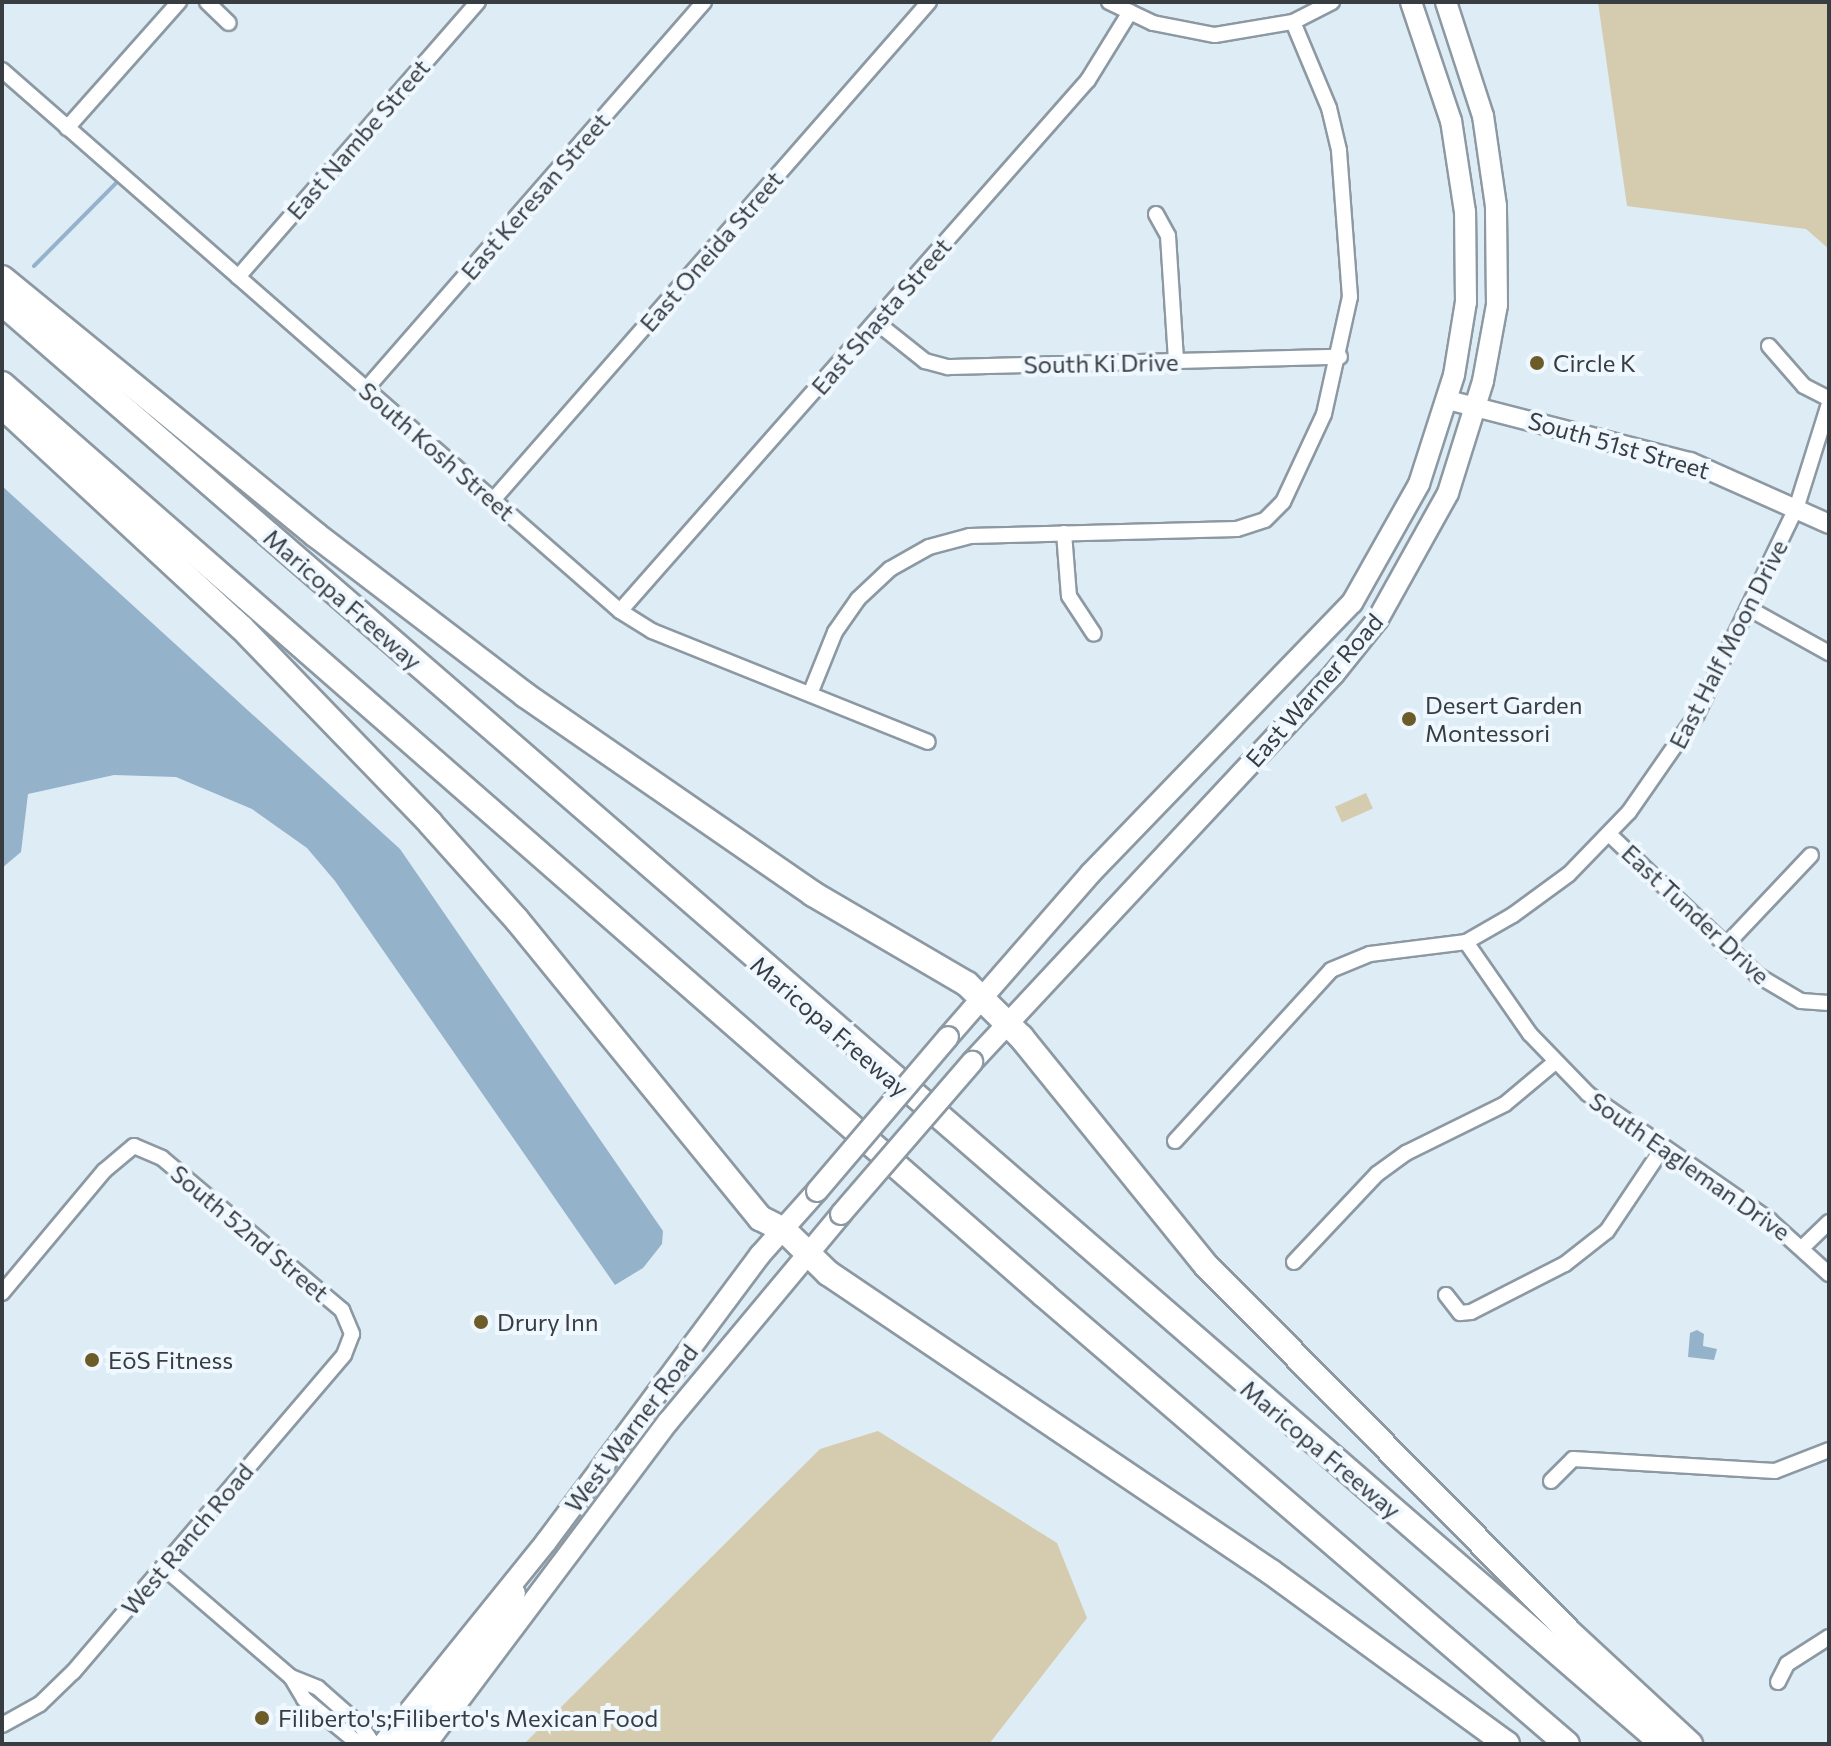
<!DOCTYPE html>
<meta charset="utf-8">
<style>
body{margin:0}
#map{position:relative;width:1831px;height:1746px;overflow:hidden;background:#deecf6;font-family:Commissioner,sans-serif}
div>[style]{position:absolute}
.green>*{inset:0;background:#d5cbae;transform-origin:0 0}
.water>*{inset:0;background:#94b2c9}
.stream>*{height:4px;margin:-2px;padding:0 2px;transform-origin:2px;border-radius:2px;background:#94b2c9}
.roads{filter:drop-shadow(2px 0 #8c99a3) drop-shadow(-2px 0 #8c99a3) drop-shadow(0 2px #8c99a3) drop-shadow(0 -2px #8c99a3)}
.minor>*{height:14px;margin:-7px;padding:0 7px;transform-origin:7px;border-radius:7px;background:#fff}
.tertiary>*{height:18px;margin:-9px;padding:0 9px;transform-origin:9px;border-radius:9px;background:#fff}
.secondary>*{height:20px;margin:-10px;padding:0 10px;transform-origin:10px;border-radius:10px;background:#fff}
.motorway>*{height:24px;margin:-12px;padding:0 12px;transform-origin:12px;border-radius:12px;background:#fff}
.bridges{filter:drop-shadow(2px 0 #8c99a3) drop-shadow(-2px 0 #8c99a3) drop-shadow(0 2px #8c99a3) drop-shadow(0 -2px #8c99a3)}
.secondary-bridge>*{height:20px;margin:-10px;padding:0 10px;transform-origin:10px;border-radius:10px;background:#fff}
.dots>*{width:22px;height:22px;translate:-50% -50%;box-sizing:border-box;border:4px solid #f0f8ff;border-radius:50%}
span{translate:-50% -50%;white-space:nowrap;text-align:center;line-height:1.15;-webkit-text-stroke:8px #f0f8ff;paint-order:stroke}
.street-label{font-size:24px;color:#373d41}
.poi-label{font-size:24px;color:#373d41}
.left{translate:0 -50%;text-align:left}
.frame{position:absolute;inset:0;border:4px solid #373d41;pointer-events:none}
</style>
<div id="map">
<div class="green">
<div style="clip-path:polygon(1598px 2px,1829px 2px,1829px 249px,1806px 229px,1627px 206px)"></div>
<div style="left:1366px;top:793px;width:17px;height:34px;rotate:66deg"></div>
<div style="clip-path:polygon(878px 1431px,1057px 1543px,1087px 1618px,989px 1744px,524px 1744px,820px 1449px)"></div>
</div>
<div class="water">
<div style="clip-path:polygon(2px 486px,400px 849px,663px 1231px,662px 1244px,643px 1268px,615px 1285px,335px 881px,307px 848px,252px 809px,176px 777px,114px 775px,28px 794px,21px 852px,2px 868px)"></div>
<div style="clip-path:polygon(1697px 1330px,1704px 1334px,1703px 1346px,1717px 1349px,1714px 1360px,1688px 1357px,1690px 1333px)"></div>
</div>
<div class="stream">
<div style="left:34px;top:266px;width:124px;rotate:-45.3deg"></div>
</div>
<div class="roads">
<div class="minor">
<div style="left:207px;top:2px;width:30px;rotate:44deg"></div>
<div style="left:1109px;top:2px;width:49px;rotate:25.5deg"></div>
<div style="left:1153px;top:23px;width:63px;rotate:11deg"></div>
<div style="left:1215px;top:35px;width:79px;rotate:-9.5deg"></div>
<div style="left:1293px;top:22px;width:44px;rotate:-27.1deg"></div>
<div style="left:2px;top:70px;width:821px;rotate:41.2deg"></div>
<div style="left:620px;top:611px;width:38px;rotate:32deg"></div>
<div style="left:652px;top:631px;width:297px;rotate:21.9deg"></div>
<div style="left:67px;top:128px;width:169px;rotate:-48.4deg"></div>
<div style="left:1156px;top:214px;width:25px;rotate:61deg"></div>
<div style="left:1168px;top:236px;width:125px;rotate:86.3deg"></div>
<div style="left:238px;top:277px;width:365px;rotate:-48.9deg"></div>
<div style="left:876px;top:322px;width:63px;rotate:38.5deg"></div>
<div style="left:925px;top:361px;width:24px;rotate:15deg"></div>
<div style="left:948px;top:367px;width:392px;rotate:-1.5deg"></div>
<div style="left:1769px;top:346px;width:53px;rotate:48.8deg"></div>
<div style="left:1804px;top:386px;width:28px;rotate:27deg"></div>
<div style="left:366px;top:389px;width:514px;rotate:-48.87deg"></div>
<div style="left:493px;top:500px;width:662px;rotate:-48.8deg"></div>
<div style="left:1064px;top:533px;width:63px;rotate:85.5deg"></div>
<div style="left:1069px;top:596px;width:45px;rotate:56.7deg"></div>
<div style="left:1748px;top:608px;width:93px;rotate:29.1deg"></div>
<div style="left:620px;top:611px;width:708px;rotate:-48.61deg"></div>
<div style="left:1088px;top:80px;width:80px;rotate:-58.3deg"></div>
<div style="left:810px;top:694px;width:67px;rotate:-68deg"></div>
<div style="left:835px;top:632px;width:40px;rotate:-55.1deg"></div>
<div style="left:858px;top:599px;width:44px;rotate:-43.2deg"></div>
<div style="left:890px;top:569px;width:45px;rotate:-29.4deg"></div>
<div style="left:929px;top:547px;width:42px;rotate:-15deg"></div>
<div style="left:970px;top:536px;width:267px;rotate:-1.5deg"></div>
<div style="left:1237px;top:529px;width:29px;rotate:-18deg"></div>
<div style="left:1265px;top:520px;width:25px;rotate:-45deg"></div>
<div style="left:1283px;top:502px;width:97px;rotate:-65deg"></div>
<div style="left:1324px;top:414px;width:120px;rotate:-77.5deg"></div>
<div style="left:1350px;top:297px;width:147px;rotate:-94.3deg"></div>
<div style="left:1339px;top:150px;width:43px;rotate:-103.4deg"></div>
<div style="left:1329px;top:108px;width:93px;rotate:-112.7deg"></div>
<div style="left:1609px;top:834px;width:204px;rotate:43.6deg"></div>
<div style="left:1757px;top:975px;width:51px;rotate:30.6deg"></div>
<div style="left:1801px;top:1001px;width:28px;rotate:4deg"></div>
<div style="left:1466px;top:942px;width:112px;rotate:55.2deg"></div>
<div style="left:1530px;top:1034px;width:83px;rotate:46deg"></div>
<div style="left:1588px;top:1094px;width:221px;rotate:34.8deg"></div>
<div style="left:1769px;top:1220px;width:81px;rotate:42deg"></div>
<div style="left:1725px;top:946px;width:125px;rotate:-46.6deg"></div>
<div style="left:1175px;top:1141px;width:231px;rotate:-47.6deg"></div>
<div style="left:1331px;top:970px;width:42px;rotate:-22.3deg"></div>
<div style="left:1370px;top:954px;width:97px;rotate:-7.1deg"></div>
<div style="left:1466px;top:942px;width:54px;rotate:-29.9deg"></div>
<div style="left:1513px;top:915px;width:69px;rotate:-36.2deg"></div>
<div style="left:1569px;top:874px;width:86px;rotate:-45.9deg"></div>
<div style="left:1629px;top:812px;width:119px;rotate:-55.2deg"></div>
<div style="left:1697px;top:714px;width:231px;rotate:-64.3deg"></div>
<div style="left:1797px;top:506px;width:107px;rotate:-72.6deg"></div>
<div style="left:1803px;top:1247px;width:36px;rotate:-44deg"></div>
<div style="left:1294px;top:1262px;width:121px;rotate:-46.7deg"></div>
<div style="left:1377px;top:1174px;width:36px;rotate:-36deg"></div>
<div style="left:1406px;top:1153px;width:110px;rotate:-26.3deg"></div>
<div style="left:1505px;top:1104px;width:64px;rotate:-39.9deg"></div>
<div style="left:2px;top:1293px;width:159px;rotate:-50.1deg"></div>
<div style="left:104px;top:1171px;width:39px;rotate:-40deg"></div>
<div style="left:134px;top:1146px;width:30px;rotate:23deg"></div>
<div style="left:162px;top:1158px;width:236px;rotate:40.2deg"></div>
<div style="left:342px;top:1310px;width:26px;rotate:67deg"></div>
<div style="left:352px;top:1334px;width:22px;rotate:111deg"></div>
<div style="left:344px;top:1355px;width:417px;rotate:130.5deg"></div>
<div style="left:73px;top:1672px;width:46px;rotate:135.9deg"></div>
<div style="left:40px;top:1704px;width:43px;rotate:151.1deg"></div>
<div style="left:1446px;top:1295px;width:23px;rotate:52deg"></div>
<div style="left:1460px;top:1313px;width:11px;rotate:-5deg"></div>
<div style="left:1471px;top:1312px;width:106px;rotate:-27.1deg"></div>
<div style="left:1565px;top:1264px;width:53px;rotate:-38.2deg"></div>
<div style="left:1607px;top:1231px;width:99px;rotate:-56.1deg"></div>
<div style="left:1551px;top:1481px;width:31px;rotate:-45deg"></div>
<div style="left:1573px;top:1459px;width:202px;rotate:3.4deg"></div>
<div style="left:1775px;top:1471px;width:58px;rotate:-21.3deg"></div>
<div style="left:163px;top:1567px;width:169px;rotate:40.7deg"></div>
<div style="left:291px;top:1677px;width:29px;rotate:22deg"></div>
<div style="left:318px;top:1688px;width:57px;rotate:41.5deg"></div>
<div style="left:361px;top:1726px;width:22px;rotate:56deg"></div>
<div style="left:291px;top:1677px;width:26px;rotate:59deg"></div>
<div style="left:304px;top:1699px;width:71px;rotate:39.3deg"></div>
<div style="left:1778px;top:1682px;width:20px;rotate:-63deg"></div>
<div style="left:1787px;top:1664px;width:50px;rotate:-32.7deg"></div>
</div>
<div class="tertiary">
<div style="left:1448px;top:400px;width:250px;rotate:14.4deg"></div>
<div style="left:1690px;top:462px;width:152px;rotate:24deg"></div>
</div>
<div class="secondary">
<div style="left:948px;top:1037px;width:216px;rotate:-48.9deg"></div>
<div style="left:1090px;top:874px;width:377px;rotate:-46deg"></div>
<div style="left:1352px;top:603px;width:137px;rotate:-60.6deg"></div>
<div style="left:1419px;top:484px;width:114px;rotate:-72.2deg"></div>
<div style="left:1454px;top:375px;width:74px;rotate:-80.7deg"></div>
<div style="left:1466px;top:302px;width:90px;rotate:-90.6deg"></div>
<div style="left:1465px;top:212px;width:92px;rotate:-98.7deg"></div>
<div style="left:1451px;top:121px;width:126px;rotate:-108.6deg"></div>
<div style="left:972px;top:1062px;width:531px;rotate:-46.99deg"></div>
<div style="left:1334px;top:674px;width:70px;rotate:-51.3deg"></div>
<div style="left:1378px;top:619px;width:144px;rotate:-60.9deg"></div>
<div style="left:1448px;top:493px;width:117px;rotate:-72.6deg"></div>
<div style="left:1483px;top:381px;width:77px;rotate:-79.6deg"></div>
<div style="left:1497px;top:305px;width:99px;rotate:-90.6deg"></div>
<div style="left:1496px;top:206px;width:91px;rotate:-98.2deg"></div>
<div style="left:1483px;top:116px;width:120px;rotate:-108deg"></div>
<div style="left:383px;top:1744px;width:260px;rotate:-51.1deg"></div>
<div style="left:546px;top:1542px;width:358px;rotate:-53.3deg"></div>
<div style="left:760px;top:1255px;width:86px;rotate:-48.3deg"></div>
<div style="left:405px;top:1744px;width:159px;rotate:-51.4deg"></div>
<div style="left:504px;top:1620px;width:29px;rotate:-68deg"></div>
<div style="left:426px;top:1744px;width:403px;rotate:-53.1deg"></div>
<div style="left:668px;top:1422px;width:271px;rotate:-50.2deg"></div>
</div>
<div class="motorway">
<div style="left:2px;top:278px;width:406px;rotate:39.3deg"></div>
<div style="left:316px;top:535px;width:263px;rotate:37.4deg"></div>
<div style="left:525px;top:695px;width:350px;rotate:34.6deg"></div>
<div style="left:813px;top:894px;width:178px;rotate:30.3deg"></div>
<div style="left:967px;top:984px;width:76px;rotate:44.5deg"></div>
<div style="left:1021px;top:1037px;width:291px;rotate:51deg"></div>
<div style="left:1204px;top:1263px;width:519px;rotate:45.31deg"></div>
<div style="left:1569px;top:1632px;width:165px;rotate:42.8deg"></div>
<div style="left:2px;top:303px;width:2199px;rotate:40.94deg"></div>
<div style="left:2px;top:384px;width:1384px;rotate:41.16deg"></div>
<div style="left:1044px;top:1295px;width:689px;rotate:40.65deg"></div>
<div style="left:2px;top:406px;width:327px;rotate:42.8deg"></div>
<div style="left:242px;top:628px;width:271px;rotate:46deg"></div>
<div style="left:430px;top:823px;width:130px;rotate:48.1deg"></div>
<div style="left:517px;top:920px;width:385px;rotate:50.8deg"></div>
<div style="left:760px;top:1218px;width:27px;rotate:27deg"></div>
<div style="left:784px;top:1230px;width:62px;rotate:44.3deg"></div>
<div style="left:828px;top:1273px;width:534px;rotate:34.02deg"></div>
<div style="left:1271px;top:1572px;width:292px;rotate:36.1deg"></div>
</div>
</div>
<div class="bridges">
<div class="secondary-bridge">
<div style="left:817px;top:1191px;width:202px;rotate:-49.6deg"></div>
<div style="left:841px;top:1214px;width:201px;rotate:-49.2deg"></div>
</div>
</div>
<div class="dots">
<div style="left:1537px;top:363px;background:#6c5c29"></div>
<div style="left:1409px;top:719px;background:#6c5c29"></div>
<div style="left:481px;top:1322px;background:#6c5c29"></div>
<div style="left:92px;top:1360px;background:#6c5c29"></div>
<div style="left:262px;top:1718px;background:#6c5c29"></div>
</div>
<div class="street-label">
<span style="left:358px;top:139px;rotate:-49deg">East Nambe Street</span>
<span style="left:535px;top:196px;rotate:-49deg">East Keresan Street</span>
<span style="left:711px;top:251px;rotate:-49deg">East Oneida Street</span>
<span style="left:881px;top:316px;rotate:-49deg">East Shasta Street</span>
<span style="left:1101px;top:363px;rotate:-1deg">South Ki Drive</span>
<span style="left:1619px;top:445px;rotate:16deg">South 51st Street</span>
<span style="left:437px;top:451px;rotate:41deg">South Kosh Street</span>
<span style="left:343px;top:599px;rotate:41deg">Maricopa Freeway</span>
<span style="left:1728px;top:644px;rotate:-63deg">East Half Moon Drive</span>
<span style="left:1314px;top:690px;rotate:-49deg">East Warner Road</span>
<span style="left:1696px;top:914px;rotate:43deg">East Tunder Drive</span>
<span style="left:830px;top:1026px;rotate:41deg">Maricopa Freeway</span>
<span style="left:1690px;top:1166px;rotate:35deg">South Eagleman Drive</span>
<span style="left:250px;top:1233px;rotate:40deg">South 52nd Street</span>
<span style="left:631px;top:1428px;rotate:-53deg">West Warner Road</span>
<span style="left:1321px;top:1449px;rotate:40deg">Maricopa Freeway</span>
<span style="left:187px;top:1539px;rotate:-50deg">West Ranch Road</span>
</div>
<div class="poi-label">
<span class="left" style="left:1553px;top:363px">Circle K</span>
<span class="left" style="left:1425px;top:719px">Desert Garden<br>Montessori</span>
<span class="left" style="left:497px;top:1322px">Drury Inn</span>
<span class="left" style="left:108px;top:1360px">EōS Fitness</span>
<span class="left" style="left:278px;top:1718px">Filiberto's;Filiberto's Mexican Food</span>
</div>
<div class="frame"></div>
</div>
